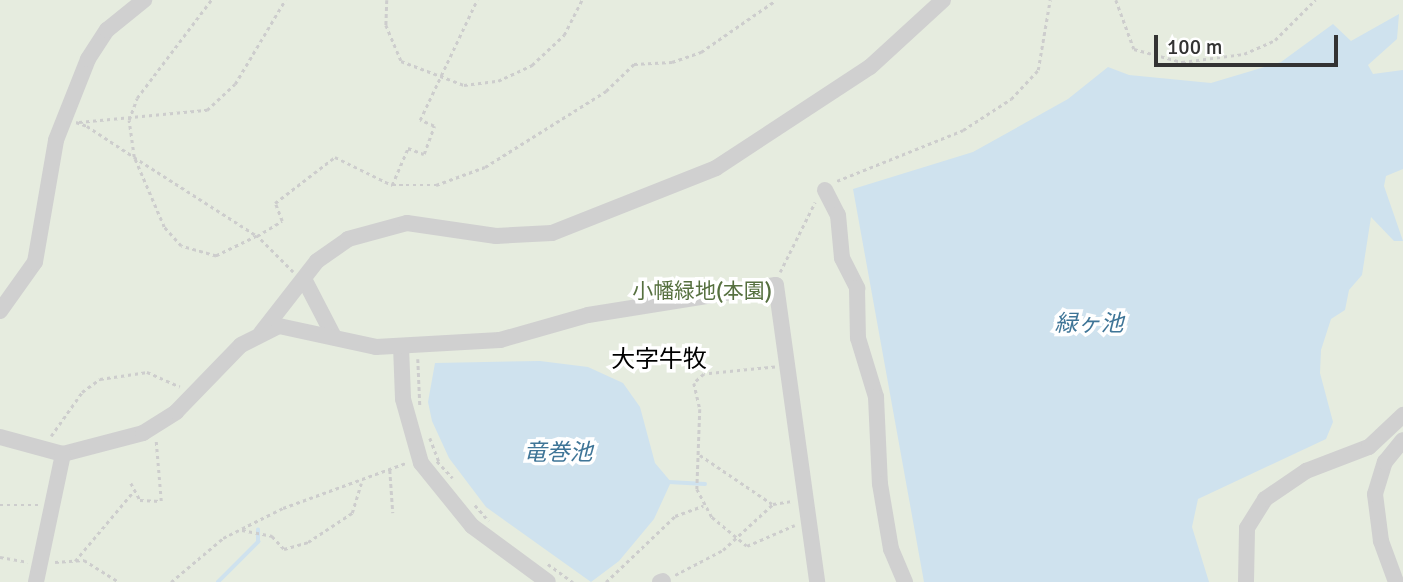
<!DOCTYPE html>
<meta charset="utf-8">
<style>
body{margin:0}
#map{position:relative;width:1403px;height:582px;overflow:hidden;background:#fff;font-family:Signika,"Noto Sans JP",sans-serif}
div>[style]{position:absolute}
.green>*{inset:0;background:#e6ecdf;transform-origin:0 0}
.water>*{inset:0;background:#cfe2ee}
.stream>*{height:3.5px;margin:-1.75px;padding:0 1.75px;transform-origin:1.75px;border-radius:1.75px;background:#cfe2ee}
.path>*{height:2.5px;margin-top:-1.25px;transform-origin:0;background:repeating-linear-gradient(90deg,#cdcdcd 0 3.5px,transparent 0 7px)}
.minor>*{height:16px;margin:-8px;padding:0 8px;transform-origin:8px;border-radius:8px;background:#d0d0d0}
span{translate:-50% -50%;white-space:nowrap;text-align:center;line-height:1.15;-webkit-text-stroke:7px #fff;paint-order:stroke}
.park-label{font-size:21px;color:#56703f}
.water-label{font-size:23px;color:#3f7597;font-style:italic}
.quarter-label{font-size:24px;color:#000}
.scale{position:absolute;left:1154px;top:35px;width:184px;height:32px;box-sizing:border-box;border:4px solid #333;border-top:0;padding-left:9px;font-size:21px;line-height:24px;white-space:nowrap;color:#333;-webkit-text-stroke:5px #fff;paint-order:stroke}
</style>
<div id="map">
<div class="green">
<div style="left:0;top:0;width:1403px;height:582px"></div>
</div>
<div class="water">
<div style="clip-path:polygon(1399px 14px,1397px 39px,1368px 65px,1373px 74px,1403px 70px,1403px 169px,1386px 176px,1384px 186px,1403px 241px,1394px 241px,1371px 217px,1362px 275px,1349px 290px,1345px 310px,1331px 319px,1321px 350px,1320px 373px,1333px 422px,1326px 439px,1198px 499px,1192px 527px,1209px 582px,924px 582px,853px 189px,973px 152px,1068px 99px,1108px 67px,1129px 75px,1211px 83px,1281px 62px,1333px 24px,1351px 41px)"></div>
<div style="clip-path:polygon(540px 361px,588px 367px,623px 383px,640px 407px,655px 463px,671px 482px,654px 519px,619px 561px,591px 582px,486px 507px,449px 458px,432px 421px,428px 402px,435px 363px)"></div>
</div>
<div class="stream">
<div style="left:669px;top:482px;width:36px;rotate:3deg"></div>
<div style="left:218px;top:582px;width:57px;rotate:-45deg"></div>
<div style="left:258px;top:542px;width:12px;rotate:-90deg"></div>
</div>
<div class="path">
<div style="left:387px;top:0;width:25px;rotate:92deg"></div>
<div style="left:386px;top:25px;width:39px;rotate:67deg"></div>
<div style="left:401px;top:61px;width:67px;rotate:20.9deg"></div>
<div style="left:464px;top:85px;width:34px;rotate:-7deg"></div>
<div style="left:498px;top:81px;width:38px;rotate:-25deg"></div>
<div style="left:532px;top:65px;width:44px;rotate:-43.2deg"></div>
<div style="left:564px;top:35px;width:39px;rotate:-63deg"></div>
<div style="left:1116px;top:0;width:52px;rotate:69.8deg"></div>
<div style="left:1134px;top:49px;width:50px;rotate:15.2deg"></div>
<div style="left:1182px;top:62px;width:63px;rotate:-7.4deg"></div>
<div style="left:1244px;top:54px;width:34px;rotate:-24deg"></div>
<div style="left:1275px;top:40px;width:57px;rotate:-45deg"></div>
<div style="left:76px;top:122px;width:12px;rotate:20deg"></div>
<div style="left:87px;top:126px;width:56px;rotate:33.4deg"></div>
<div style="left:134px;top:157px;width:146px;rotate:32.7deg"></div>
<div style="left:257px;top:236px;width:46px;rotate:154deg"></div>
<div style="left:216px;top:256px;width:36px;rotate:-164deg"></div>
<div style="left:181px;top:246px;width:25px;rotate:-132deg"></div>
<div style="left:164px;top:227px;width:76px;rotate:-113.2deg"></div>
<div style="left:134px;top:157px;width:37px;rotate:-98deg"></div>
<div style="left:129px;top:120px;width:23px;rotate:-70deg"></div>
<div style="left:137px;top:98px;width:123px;rotate:-52.9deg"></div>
<div style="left:79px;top:122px;width:129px;rotate:-5.4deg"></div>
<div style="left:207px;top:110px;width:38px;rotate:-43deg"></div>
<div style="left:235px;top:84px;width:98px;rotate:-59.2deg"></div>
<div style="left:837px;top:181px;width:136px;rotate:-22deg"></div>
<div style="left:963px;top:130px;width:57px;rotate:-32.9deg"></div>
<div style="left:1011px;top:99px;width:40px;rotate:-47deg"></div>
<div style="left:1038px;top:70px;width:71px;rotate:-80.3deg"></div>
<div style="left:392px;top:185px;width:44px"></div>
<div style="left:436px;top:185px;width:52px;rotate:-20.2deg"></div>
<div style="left:485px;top:167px;width:143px;rotate:-32.1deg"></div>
<div style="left:606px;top:91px;width:39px;rotate:-44deg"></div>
<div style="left:634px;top:64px;width:38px;rotate:-3deg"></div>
<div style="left:672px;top:62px;width:31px;rotate:-19deg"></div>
<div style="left:701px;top:52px;width:91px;rotate:-34.7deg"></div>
<div style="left:293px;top:272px;width:51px;rotate:-135deg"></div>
<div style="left:257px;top:236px;width:29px;rotate:-31deg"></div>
<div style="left:282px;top:221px;width:19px;rotate:-111deg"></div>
<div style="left:275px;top:203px;width:76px;rotate:-37.5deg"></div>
<div style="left:335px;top:157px;width:64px;rotate:26.2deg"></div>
<div style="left:392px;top:185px;width:40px;rotate:-66.6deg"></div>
<div style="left:408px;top:148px;width:17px;rotate:21deg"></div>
<div style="left:424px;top:154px;width:30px;rotate:-70deg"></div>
<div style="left:434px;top:126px;width:15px;rotate:-157deg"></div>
<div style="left:420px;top:120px;width:133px;rotate:-64.6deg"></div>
<div style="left:780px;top:272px;width:78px;rotate:-63.4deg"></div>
<div style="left:418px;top:359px;width:46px;rotate:87.5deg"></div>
<div style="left:775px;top:367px;width:71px;rotate:174.4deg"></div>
<div style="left:704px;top:374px;width:13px;rotate:138deg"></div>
<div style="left:694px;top:383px;width:27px;rotate:77deg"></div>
<div style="left:700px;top:409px;width:80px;rotate:92.1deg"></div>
<div style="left:697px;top:489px;width:32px;rotate:62deg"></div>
<div style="left:712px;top:517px;width:45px;rotate:39.6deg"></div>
<div style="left:747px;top:546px;width:52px;rotate:-23.6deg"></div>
<div style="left:51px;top:436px;width:54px;rotate:-54.8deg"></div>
<div style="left:82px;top:392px;width:22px;rotate:-36deg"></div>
<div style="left:100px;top:379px;width:48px;rotate:-8.5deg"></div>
<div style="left:147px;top:372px;width:36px;rotate:24deg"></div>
<div style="left:430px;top:438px;width:25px;rotate:69deg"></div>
<div style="left:700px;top:455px;width:87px;rotate:34.2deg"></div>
<div style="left:437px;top:461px;width:23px;rotate:47deg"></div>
<div style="left:390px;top:470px;width:43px;rotate:86deg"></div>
<div style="left:131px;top:483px;width:19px;rotate:62deg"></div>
<div style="left:140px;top:500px;width:21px;rotate:3deg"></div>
<div style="left:161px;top:501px;width:60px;rotate:-94.8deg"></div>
<div style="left:0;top:505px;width:39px"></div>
<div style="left:475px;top:505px;width:21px;rotate:49deg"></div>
<div style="left:242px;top:530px;width:31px;rotate:11deg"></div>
<div style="left:272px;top:536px;width:18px;rotate:47deg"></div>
<div style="left:284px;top:549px;width:25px;rotate:-16deg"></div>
<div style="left:308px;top:542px;width:53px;rotate:-33.4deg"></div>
<div style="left:352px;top:513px;width:31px;rotate:-73deg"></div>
<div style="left:0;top:557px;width:28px;rotate:10deg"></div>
<div style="left:75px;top:561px;width:90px;rotate:-50deg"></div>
<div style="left:55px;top:562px;width:29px;rotate:-4deg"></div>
<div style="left:84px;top:560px;width:41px;rotate:32.2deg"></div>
<div style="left:548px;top:564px;width:31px;rotate:36deg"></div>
<div style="left:675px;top:575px;width:54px;rotate:-27.5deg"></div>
<div style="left:723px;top:550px;width:68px;rotate:-42.6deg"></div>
<div style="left:773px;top:504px;width:20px;rotate:-9deg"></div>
<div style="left:171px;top:582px;width:68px;rotate:-40.2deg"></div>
<div style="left:223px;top:538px;width:67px;rotate:-26.6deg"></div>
<div style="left:283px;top:508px;width:131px;rotate:-20.1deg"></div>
<div style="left:606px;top:582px;width:95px;rotate:-43.7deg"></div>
<div style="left:675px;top:516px;width:30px;rotate:-20deg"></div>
</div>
<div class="minor">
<div style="left:825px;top:190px;width:28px;rotate:63deg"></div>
<div style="left:838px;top:215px;width:43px;rotate:84.7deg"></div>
<div style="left:842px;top:258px;width:34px;rotate:63deg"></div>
<div style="left:857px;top:288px;width:50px;rotate:88.9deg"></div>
<div style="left:858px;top:338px;width:62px;rotate:73deg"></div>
<div style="left:876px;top:397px;width:87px;rotate:87.4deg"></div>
<div style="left:880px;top:484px;width:66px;rotate:80.4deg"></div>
<div style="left:891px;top:549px;width:36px;rotate:67deg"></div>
<div style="left:304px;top:279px;width:63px;rotate:62.6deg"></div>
<div style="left:0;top:311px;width:60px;rotate:-54.5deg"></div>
<div style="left:35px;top:262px;width:124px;rotate:-80.2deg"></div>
<div style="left:56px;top:140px;width:87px;rotate:-68.4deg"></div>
<div style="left:88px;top:59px;width:35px;rotate:-57deg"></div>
<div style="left:107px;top:30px;width:48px;rotate:-39deg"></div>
<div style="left:261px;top:333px;width:91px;rotate:-52.1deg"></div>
<div style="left:317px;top:261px;width:38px;rotate:-35deg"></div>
<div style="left:348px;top:239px;width:61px;rotate:-15.2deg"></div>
<div style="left:407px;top:223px;width:90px;rotate:8.3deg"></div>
<div style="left:496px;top:236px;width:56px;rotate:-3.1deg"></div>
<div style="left:552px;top:233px;width:176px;rotate:-21.6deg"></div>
<div style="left:716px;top:168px;width:184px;rotate:-33.3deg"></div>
<div style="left:870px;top:67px;width:99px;rotate:-42.5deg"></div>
<div style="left:401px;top:346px;width:53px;rotate:87.8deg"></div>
<div style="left:403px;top:399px;width:66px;rotate:74.3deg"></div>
<div style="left:421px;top:463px;width:81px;rotate:51deg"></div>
<div style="left:472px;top:526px;width:94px;rotate:36.4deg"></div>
<div style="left:0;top:437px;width:65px;rotate:15.1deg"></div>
<div style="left:63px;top:454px;width:83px;rotate:-14.7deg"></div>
<div style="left:143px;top:433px;width:39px;rotate:-32deg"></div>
<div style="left:176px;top:412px;width:93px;rotate:-45.9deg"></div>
<div style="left:241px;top:345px;width:42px;rotate:-26.6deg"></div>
<div style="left:279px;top:326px;width:99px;rotate:12.2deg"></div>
<div style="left:376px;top:347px;width:124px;rotate:-3.2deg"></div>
<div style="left:500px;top:340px;width:91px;rotate:-15.9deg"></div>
<div style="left:588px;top:315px;width:190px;rotate:-9.1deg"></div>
<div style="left:776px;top:285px;width:300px;rotate:82.1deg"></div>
<div style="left:36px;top:582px;width:131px;rotate:-78.1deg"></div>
<div style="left:660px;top:582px;width:3px;rotate:-18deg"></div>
<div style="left:1246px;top:582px;width:54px;rotate:-88.9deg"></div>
<div style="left:1247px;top:528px;width:34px;rotate:-58deg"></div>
<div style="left:1265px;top:499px;width:50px;rotate:-34.3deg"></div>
<div style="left:1306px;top:471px;width:67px;rotate:-20.9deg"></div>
<div style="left:1369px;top:447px;width:47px;rotate:-43.3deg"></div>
<div style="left:1396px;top:582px;width:44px;rotate:-110.1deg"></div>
<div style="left:1381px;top:541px;width:47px;rotate:-97.3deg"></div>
<div style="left:1375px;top:494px;width:34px;rotate:-73deg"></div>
<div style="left:1385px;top:462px;width:28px;rotate:-51deg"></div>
</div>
<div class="park-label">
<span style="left:702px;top:291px">小幡緑地(本園)</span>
</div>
<div class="water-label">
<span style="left:1089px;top:324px">緑ヶ池</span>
<span style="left:558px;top:453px">竜巻池</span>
</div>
<div class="quarter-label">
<span style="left:659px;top:360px">大字牛牧</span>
</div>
<div class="scale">100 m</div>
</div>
